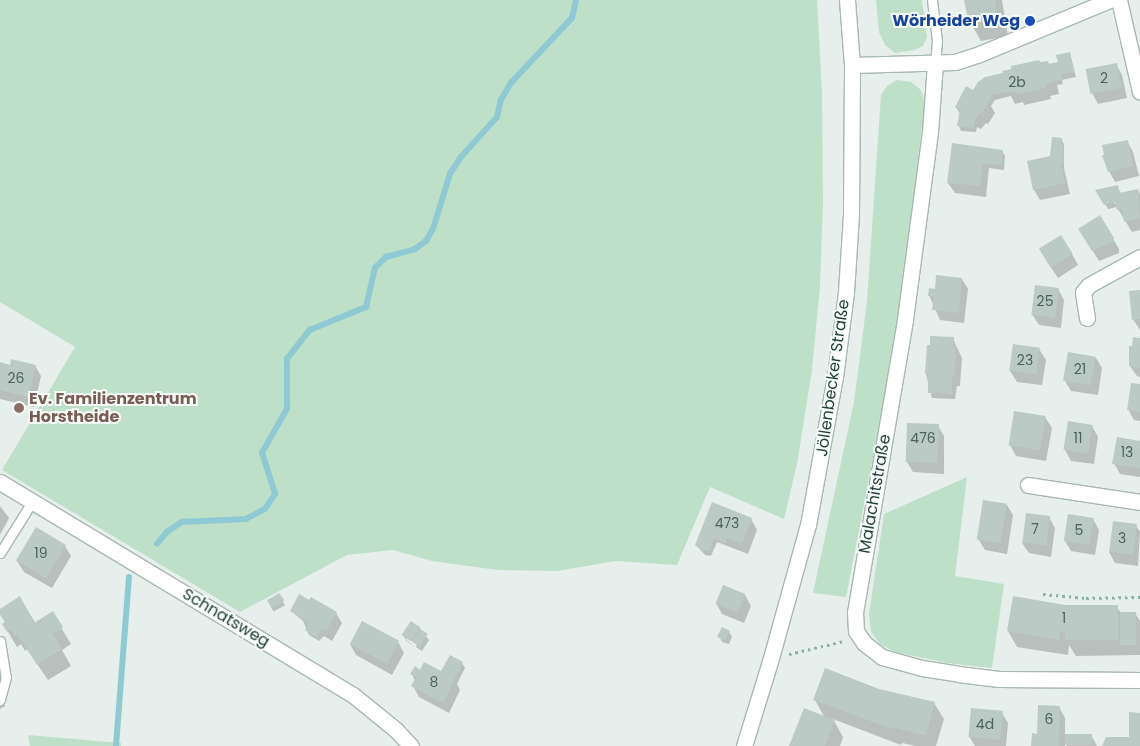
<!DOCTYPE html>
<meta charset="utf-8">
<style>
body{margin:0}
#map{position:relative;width:1140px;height:746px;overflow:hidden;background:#e6efeb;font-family:Poppins,sans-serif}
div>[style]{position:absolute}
.green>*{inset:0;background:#bfe0c8}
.shadow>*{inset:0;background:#0003;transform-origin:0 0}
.stream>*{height:5.5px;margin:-2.75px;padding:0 2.75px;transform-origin:2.75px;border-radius:2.75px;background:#8ec9d4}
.building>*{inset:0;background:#bbcac4;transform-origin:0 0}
.path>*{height:3px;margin-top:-1.5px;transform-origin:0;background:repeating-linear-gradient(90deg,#86b3a5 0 2.5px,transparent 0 6.5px)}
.roads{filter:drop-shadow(1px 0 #a8b8b2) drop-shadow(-1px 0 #a8b8b2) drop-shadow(0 1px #a8b8b2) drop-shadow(0 -1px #a8b8b2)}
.service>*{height:9px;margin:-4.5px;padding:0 4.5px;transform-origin:4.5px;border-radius:4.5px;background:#fff}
.minor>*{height:15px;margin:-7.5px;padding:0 7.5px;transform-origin:7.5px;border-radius:7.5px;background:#fff}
.secondary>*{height:15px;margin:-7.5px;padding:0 7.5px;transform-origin:7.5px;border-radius:7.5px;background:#fff}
.dots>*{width:14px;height:14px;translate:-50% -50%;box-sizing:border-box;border:2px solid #f7fbf9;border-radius:50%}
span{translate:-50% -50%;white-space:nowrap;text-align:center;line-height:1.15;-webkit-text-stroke:4px #f7fbf9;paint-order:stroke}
.number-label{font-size:14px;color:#4a645c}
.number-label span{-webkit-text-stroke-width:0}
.transit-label{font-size:16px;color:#164399;font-weight:700}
.right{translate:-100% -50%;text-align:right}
.street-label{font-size:16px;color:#24423a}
.education-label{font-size:16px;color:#785e54;font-weight:700}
.left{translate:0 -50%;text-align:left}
</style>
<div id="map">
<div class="green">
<div style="clip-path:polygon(0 0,817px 0,822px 92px,823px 204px,820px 286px,812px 370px,797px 464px,784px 519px,710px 487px,677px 565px,616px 561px,557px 571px,498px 570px,432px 561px,393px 550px,347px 555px,240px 612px,2px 470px,75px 347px,0 302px)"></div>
<div style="clip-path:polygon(876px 0,922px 0,927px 37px,923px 46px,915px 50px,895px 53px,885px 45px,879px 32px)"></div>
<div style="clip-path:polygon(897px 80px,911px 82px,921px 90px,925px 104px,895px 345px,846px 597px,813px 593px,854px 402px,867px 301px,881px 95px,887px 86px)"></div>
<div style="clip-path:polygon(967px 477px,955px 576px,1004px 584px,992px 668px,947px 663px,895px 652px,880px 644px,871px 632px,869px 614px,884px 514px)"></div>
<div style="clip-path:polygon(28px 735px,121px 743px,121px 746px,30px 746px)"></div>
</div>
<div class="shadow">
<div style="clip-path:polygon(965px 0,1002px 0,1008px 36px,981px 41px,969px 20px)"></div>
<div style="clip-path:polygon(1070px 53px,1076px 77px,1062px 80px,1063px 84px,1057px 85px,1059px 94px,1050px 96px,1051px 99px,1024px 105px,1023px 102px,1015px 104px,1011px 96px,995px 100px,991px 106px,995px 113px,988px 124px,986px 123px,981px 129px,977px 127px,976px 132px,961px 131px,959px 126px,960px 114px,956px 107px,973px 92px,1059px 63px)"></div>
<div style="clip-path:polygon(1116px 64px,1122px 75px,1127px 98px,1098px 104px,1092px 93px)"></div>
<div style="clip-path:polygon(1061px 139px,1064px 144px,1064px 168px,1070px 194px,1040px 200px,1034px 190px,1028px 162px,1051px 157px)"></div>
<div style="clip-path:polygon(1127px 141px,1133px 152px,1139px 176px,1115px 182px,1109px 171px)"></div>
<div style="clip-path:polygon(1002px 151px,1005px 156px,1004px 170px,989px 168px,986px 197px,955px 193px,948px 183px)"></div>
<div style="clip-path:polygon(1117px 186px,1121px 194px,1138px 190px,1140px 194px,1140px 230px,1132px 232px,1118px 209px,1117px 202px,1111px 197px,1117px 207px,1108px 209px,1097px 190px)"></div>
<div style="clip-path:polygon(1100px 217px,1119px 249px,1119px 253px,1099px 261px,1086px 240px)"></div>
<div style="clip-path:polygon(1072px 254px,1078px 265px,1058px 278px,1046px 260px)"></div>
<div style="clip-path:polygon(962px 279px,968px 289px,964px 323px,940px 320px,929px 295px)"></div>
<div style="clip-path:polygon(1058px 289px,1064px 300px,1061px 328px,1039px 325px,1032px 314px)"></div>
<div style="clip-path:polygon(1140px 291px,1140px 330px,1133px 319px)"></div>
<div style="clip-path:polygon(953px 339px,962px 358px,960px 386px,957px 386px,955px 399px,932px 398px,926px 374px)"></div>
<div style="clip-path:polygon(1140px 340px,1140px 377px,1137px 376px,1130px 366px,1133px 347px)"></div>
<div style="clip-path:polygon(1039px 349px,1046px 360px,1042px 385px,1017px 382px,1010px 371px)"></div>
<div style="clip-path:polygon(1096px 358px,1102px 368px,1098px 395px,1071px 391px,1065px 381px)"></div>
<div style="clip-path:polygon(0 364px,11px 366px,35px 366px,41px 376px,34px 407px,0 399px)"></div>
<div style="clip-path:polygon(1140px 385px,1140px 421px,1134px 420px,1128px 409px)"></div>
<div style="clip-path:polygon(1045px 417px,1052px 428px,1046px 461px,1016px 456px,1010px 445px)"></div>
<div style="clip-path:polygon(938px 426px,944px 436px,944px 474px,913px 472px,907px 462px)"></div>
<div style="clip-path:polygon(1092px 426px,1098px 437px,1094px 464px,1071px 461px,1065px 450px)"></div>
<div style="clip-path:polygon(1140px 442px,1140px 477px,1120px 474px,1114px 463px)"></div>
<div style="clip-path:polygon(1007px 505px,1013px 515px,1007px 554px,985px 550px,979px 540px)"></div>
<div style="clip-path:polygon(0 506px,9px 518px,0 535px)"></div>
<div style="clip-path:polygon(1049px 517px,1055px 528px,1051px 557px,1029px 553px,1022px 543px)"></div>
<div style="clip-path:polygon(751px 519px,757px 530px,748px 554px,717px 542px,711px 556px,705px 555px,696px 545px)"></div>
<div style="clip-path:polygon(1093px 519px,1099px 530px,1095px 555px,1071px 551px,1065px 541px)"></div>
<div style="clip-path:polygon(1136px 526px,1140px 532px,1138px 566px,1115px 563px,1109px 552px)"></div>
<div style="clip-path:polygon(65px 546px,71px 556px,52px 588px,24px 572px,17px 561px)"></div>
<div style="clip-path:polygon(724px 587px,745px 595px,751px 606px,744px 623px,722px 614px,716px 603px)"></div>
<div style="left:279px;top:594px;width:13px;height:13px;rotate:63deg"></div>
<div style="clip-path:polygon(20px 598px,36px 624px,52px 613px,71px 644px,62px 650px,71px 666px,48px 680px,27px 649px,25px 651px,21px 644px,17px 647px,4px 625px,6px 623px,0 611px)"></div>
<div style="clip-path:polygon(310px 602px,336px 613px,342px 623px,332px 641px,324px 636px,319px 641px,309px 635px,303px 621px,291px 611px)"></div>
<div style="clip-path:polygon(1065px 606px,1117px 607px,1121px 613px,1135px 613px,1140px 621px,1140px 655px,1076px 656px,1069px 645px,1068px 655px,1017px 647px,1008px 631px)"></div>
<div style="clip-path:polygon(419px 627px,429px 640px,422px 651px,416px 647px,417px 644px,406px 637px,406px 640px,414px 646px,406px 641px,404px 636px)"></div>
<div style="clip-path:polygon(729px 632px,732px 637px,729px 644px,722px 642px,720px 637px)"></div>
<div style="clip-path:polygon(398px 642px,404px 653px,392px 675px,356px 655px,350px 644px)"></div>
<div style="clip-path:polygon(450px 656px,462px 663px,465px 668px,457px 684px,460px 690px,449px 713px,419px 697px,413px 686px,415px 681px,412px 674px,441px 672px)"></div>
<div style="clip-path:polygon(879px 690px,934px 703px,944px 719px,936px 746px,916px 746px,902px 743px,901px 745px,833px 719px,843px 737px,840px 746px,791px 746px,825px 718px,815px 700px)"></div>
<div style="clip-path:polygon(0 696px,5px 706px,0 709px)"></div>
<div style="clip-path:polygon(1059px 707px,1065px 718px,1065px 735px,1091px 735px,1097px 746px,1067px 746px,1065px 742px,1065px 746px,1032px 746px)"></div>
<div style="clip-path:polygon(1002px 713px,1008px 723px,1006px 746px,975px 746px,969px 736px)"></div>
</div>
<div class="stream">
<div style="left:157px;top:544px;width:16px;rotate:-50deg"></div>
<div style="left:167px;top:532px;width:18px;rotate:-34deg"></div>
<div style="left:182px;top:522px;width:64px;rotate:-2.7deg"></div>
<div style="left:246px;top:519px;width:21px;rotate:-28deg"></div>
<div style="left:265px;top:509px;width:18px;rotate:-56deg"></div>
<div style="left:275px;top:494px;width:43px;rotate:-107.6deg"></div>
<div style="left:262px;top:453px;width:51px;rotate:-60.4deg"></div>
<div style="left:287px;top:409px;width:50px;rotate:-90deg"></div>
<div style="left:287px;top:359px;width:37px;rotate:-52deg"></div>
<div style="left:310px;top:330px;width:61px;rotate:-22.3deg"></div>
<div style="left:366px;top:307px;width:40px;rotate:-77deg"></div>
<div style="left:375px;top:268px;width:16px;rotate:-45deg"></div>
<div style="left:386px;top:257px;width:30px;rotate:-15deg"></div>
<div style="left:415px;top:249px;width:14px;rotate:-36deg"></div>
<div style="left:426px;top:241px;width:14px;rotate:-60deg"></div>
<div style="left:433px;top:229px;width:58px;rotate:-72.8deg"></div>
<div style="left:450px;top:174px;width:20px;rotate:-57deg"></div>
<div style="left:461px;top:157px;width:54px;rotate:-48deg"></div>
<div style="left:497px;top:117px;width:17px;rotate:-77deg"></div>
<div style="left:501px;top:100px;width:20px;rotate:-60deg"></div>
<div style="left:511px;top:83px;width:89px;rotate:-46.8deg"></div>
<div style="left:572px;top:18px;width:18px;rotate:-77deg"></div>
<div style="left:116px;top:746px;width:169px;rotate:-85.6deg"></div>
</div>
<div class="building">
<div style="clip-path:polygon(964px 0,995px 0,997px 15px,968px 20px)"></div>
<div style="clip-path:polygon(1070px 52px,1074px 72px,1061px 75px,1062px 79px,1045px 85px,1046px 88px,1017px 94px,1016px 92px,1007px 92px,992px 95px,982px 114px,980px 113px,975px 120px,974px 128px,957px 126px,960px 110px,955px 107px,966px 86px,973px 90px,978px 82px,985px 77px,1003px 73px,1002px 71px,1011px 69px,1011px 66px,1039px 60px,1040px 62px,1048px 61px,1049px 64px,1058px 62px,1056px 55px)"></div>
<div style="left:1117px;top:63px;width:25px;height:32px;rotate:79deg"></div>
<div style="clip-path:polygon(1052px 137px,1062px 138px,1064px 163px,1061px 163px,1065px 183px,1033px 190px,1027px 161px,1050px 156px)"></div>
<div style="clip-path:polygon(1128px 140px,1133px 166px,1108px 172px,1102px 155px,1104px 155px,1102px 145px)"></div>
<div style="clip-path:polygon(952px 143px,1003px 150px,1002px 165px,983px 164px,980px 186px,947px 183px)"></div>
<div style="clip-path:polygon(1118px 185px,1119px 193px,1138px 189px,1140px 218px,1124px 222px,1122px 209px,1117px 210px,1115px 202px,1104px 205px,1095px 190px)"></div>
<div style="clip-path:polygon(1100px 215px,1114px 238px,1113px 242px,1092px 251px,1078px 229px)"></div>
<div style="left:1061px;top:235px;width:22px;height:26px;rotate:58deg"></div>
<div style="clip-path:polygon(936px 275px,962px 278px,959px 313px,932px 310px,934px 296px,928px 296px,929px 288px,935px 289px)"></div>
<div style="left:1035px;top:285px;width:24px;height:30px;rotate:7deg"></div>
<div style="clip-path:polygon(1140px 290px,1140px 319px,1132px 320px,1129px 291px)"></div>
<div style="clip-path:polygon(930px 336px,954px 337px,953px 347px,956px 346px,955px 375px,952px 376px,952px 394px,928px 393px,928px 374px,925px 374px,927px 345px,930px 345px)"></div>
<div style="clip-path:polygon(1133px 337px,1140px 338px,1140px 368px,1129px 366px,1129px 346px,1132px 346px)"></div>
<div style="left:1013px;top:344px;width:27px;height:27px;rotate:8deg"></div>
<div style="left:1068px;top:352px;width:28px;height:29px;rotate:10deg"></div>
<div style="clip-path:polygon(11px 359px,36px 365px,28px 397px,0 390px,0 362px,10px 365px)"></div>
<div style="clip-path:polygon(1131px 383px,1140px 384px,1140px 412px,1127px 410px)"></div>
<div style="left:1014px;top:411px;width:32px;height:35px;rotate:9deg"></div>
<div style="left:1068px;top:421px;width:25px;height:29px;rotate:9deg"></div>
<div style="left:907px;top:423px;width:32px;height:39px;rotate:2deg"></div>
<div style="clip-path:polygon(1117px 437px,1140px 441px,1140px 468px,1112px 464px)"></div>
<div style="left:983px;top:500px;width:24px;height:40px;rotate:9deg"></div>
<div style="clip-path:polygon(712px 502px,752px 518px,742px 544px,727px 538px,725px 543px,714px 538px,709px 551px,701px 550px,695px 545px)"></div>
<div style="left:1026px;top:513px;width:24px;height:30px;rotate:7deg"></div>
<div style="left:1068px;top:514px;width:26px;height:27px;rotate:9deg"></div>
<div style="left:1113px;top:521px;width:24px;height:31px;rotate:7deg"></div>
<div style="left:36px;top:527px;width:35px;height:39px;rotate:31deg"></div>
<div style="left:723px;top:585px;width:24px;height:20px;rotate:22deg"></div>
<div style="left:279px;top:593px;width:9px;height:14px;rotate:54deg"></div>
<div style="clip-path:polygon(299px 594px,309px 600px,311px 597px,337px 612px,326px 631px,322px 629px,318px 636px,316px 637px,305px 630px,309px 623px,290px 611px)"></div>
<div style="clip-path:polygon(20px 596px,34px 623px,53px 611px,63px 627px,53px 634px,62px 649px,37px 665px,17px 634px,15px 636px,11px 629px,7px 632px,2px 624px,5px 622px,0 615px,0 609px)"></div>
<div style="clip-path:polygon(1013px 596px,1065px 605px,1118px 605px,1118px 640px,1065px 640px,1065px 632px,1060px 631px,1059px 640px,1007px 631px)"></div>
<div style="left:1120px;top:612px;width:16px;height:33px"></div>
<div style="left:362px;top:621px;width:42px;height:26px;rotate:28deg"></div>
<div style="left:411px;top:621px;width:11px;height:17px;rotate:34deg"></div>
<div style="left:722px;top:627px;width:9px;height:11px;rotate:27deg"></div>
<div style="left:420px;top:629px;width:9px;height:15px;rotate:32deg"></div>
<div style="clip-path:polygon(450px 655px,463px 662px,443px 703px,411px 686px,416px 677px,410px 674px,415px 666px,420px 670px,424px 662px,441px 671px)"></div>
<div style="clip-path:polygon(825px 668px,879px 689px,935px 702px,926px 736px,893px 727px,892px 729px,813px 700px)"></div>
<div style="clip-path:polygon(1038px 705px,1060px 706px,1059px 746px,1031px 746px,1032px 733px,1037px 734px)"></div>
<div style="clip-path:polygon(804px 708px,835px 720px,825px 746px,789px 746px)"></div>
<div style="left:971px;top:708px;width:32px;height:29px;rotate:5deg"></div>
<div style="clip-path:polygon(1129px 712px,1140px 713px,1140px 746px,1102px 746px,1106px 737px,1129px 737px)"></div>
<div style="left:1065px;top:734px;width:27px;height:11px"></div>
</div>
<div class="path">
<div style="left:1043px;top:594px;width:43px;rotate:5.3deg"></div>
<div style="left:1086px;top:598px;width:54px;rotate:-1.1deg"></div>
<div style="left:789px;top:654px;width:57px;rotate:-13.3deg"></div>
</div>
<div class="roads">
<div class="service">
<div style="left:932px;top:0;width:41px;rotate:83deg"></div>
<div style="left:937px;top:41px;width:22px;rotate:95deg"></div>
<div style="left:0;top:553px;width:60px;rotate:-57.9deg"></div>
<div style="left:0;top:641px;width:36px;rotate:81deg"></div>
<div style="left:6px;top:677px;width:24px;rotate:105deg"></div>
</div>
<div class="minor">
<div style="left:1119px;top:0;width:94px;rotate:77.1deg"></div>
<div style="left:935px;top:63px;width:69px;rotate:94.1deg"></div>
<div style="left:930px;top:132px;width:190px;rotate:97.6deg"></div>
<div style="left:905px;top:320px;width:296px;rotate:99.7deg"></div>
<div style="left:855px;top:612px;width:19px;rotate:87deg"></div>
<div style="left:856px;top:631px;width:14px;rotate:56deg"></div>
<div style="left:864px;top:643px;width:23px;rotate:38deg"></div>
<div style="left:882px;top:657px;width:41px;rotate:15.4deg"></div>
<div style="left:922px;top:668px;width:36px;rotate:9deg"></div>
<div style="left:958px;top:674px;width:41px;rotate:7deg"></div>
<div style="left:999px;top:679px;width:141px;rotate:0.4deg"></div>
<div style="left:852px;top:65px;width:103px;rotate:-1.7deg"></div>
<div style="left:955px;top:62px;width:23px;rotate:-18deg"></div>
<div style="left:977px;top:55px;width:144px;rotate:-22.5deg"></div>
<div style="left:1087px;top:318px;width:26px;rotate:-99deg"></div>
<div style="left:1083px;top:292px;width:9px;rotate:-49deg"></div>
<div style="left:1089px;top:285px;width:58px;rotate:-28.8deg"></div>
<div style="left:0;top:482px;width:412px;rotate:31.1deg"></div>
<div style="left:353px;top:695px;width:55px;rotate:39.1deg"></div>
<div style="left:396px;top:730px;width:22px;rotate:47deg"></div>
<div style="left:1028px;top:485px;width:113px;rotate:8.6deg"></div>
</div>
<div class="secondary">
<div style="left:744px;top:746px;width:92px;rotate:-72.9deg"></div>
<div style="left:771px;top:658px;width:138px;rotate:-74.5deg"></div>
<div style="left:808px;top:525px;width:150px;rotate:-79.7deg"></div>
<div style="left:835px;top:377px;width:86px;rotate:-82.6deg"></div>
<div style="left:846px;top:292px;width:78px;rotate:-86.3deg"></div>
<div style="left:851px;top:214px;width:149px;rotate:-89.6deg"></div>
<div style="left:852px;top:65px;width:65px;rotate:-94.4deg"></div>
</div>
</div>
<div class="dots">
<div style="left:1030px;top:21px;background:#1a4fb4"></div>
<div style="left:19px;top:408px;background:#8d6e63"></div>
</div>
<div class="number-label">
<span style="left:1104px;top:78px">2</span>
<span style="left:1017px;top:82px">2b</span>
<span style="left:1045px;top:301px">25</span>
<span style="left:1025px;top:360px">23</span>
<span style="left:1080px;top:369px">21</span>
<span style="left:16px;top:378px">26</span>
<span style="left:923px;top:438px">476</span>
<span style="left:1078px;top:438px">11</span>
<span style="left:1127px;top:452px">13</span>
<span style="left:727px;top:523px">473</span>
<span style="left:1035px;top:529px">7</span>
<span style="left:1079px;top:530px">5</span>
<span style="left:1122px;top:538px">3</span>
<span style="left:41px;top:553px">19</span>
<span style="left:1064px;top:618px">1</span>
<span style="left:434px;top:682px">8</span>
<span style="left:1049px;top:719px">6</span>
<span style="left:985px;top:724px">4d</span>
</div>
<div class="transit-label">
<span class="right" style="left:1020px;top:21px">Wörheider Weg</span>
</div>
<div class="street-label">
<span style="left:833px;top:378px;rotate:-82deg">Jöllenbecker Straße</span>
<span style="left:875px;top:494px;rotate:-80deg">Malachitstraße</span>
<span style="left:226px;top:618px;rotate:31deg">Schnatsweg</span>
</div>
<div class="education-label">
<span class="left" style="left:29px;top:408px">Ev. Familienzentrum<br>Horstheide</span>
</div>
</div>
